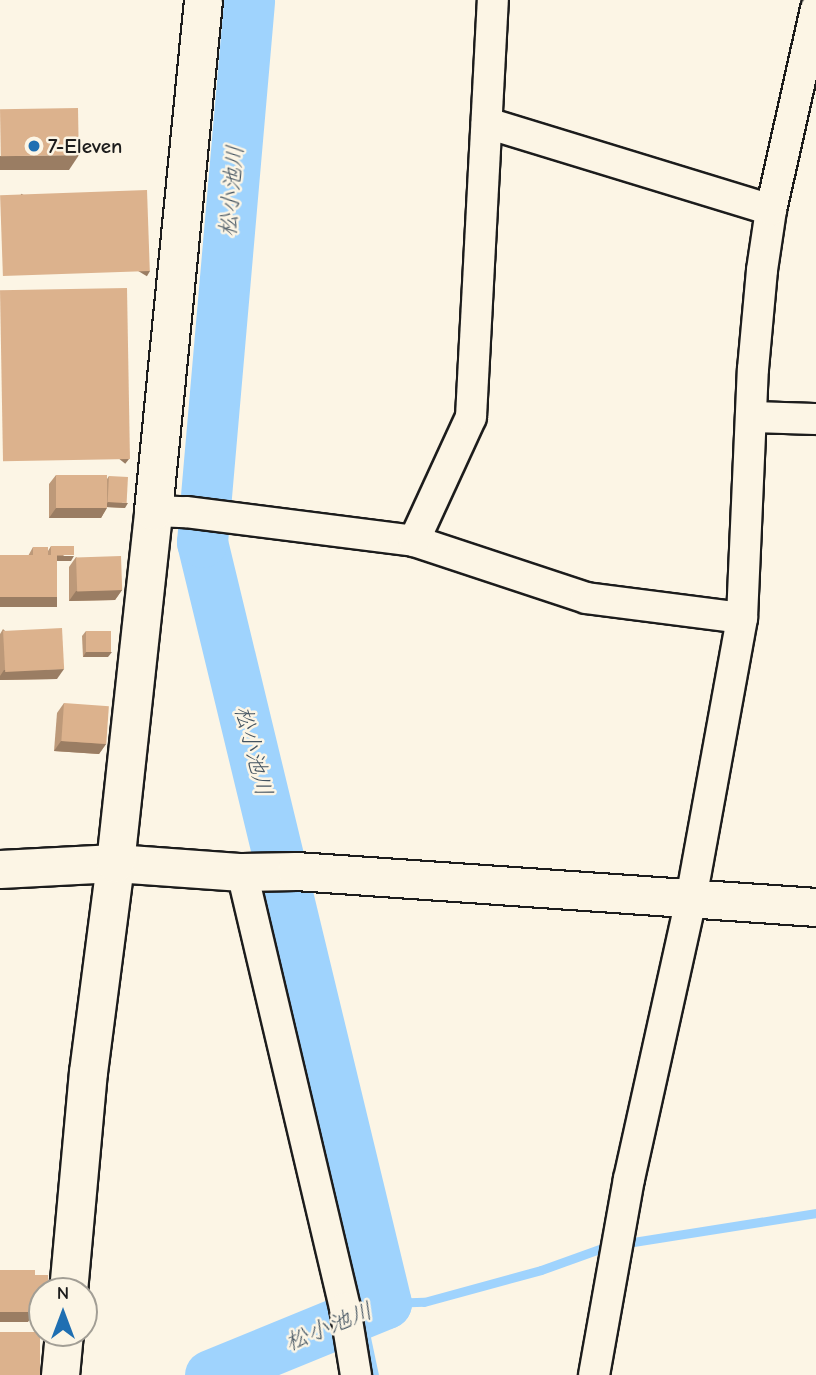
<!DOCTYPE html>
<meta charset="utf-8">
<style>
body{margin:0}
#map{position:relative;width:816px;height:1375px;overflow:hidden;background:#fcf5e5;font-family:"Comic Neue","Klee One",sans-serif}
div>[style]{position:absolute}
.stream>*{height:9px;margin:-4.5px;padding:0 4.5px;transform-origin:4.5px;border-radius:4.5px;background:#9fd3fd}
.river>*{height:51px;margin:-25.5px;padding:0 25.5px;transform-origin:25.5px;border-radius:25.5px;background:#9fd3fd}
.roads{filter:drop-shadow(2px 0 #1c1c1c) drop-shadow(-2px 0 #1c1c1c) drop-shadow(0 2px #1c1c1c) drop-shadow(0 -2px #1c1c1c)}
.minor>*{height:30px;margin:-15px;padding:0 15px;transform-origin:15px;border-radius:15px;background:#fcf5e5}
.tertiary>*{height:37px;margin:-18.5px;padding:0 18.5px;transform-origin:18.5px;border-radius:18.5px;background:#fcf5e5}
.wall>*{inset:0;background:#bd9979}
.shaded-wall>*{inset:0;background:#9a7d63;transform-origin:0 0}
.building>*{inset:0;background:#dcb28d;transform-origin:0 0}
.dots>*{width:19px;height:19px;translate:-50% -50%;box-sizing:border-box;border:4px solid #fcf5e5;border-radius:50%}
span{translate:-50% -50%;white-space:nowrap;text-align:center;line-height:1.15;-webkit-text-stroke:5px #fcf5e5;paint-order:stroke}
.poi-label{font-size:21px;color:#1c1c1c;font-weight:700}
.left{translate:0 -50%;text-align:left}
.water-label{font-size:23px;color:#435360;font-style:italic}
.north{position:absolute;left:28px;top:1277px;width:70px;height:70px;box-sizing:border-box;background:#fcf5e5;border:2px solid #a29e95;border-radius:50%;rotate:0deg;font-size:19px;font-weight:700;line-height:28px;text-align:center;color:#1c1c1c}
.north::after{content:'';display:block;margin:auto;width:24px;height:32px;background:#1f6fb2;clip-path:polygon(50% 0,100% 100%,50% 72%,0 100%)}
</style>
<div id="map">
<div class="stream">
<div style="left:326px;top:1156px;width:76px;rotate:77.8deg"></div>
<div style="left:386px;top:1303px;width:38px;rotate:-2deg"></div>
<div style="left:424px;top:1302px;width:121px;rotate:-15.3deg"></div>
<div style="left:541px;top:1270px;width:71px;rotate:-19.7deg"></div>
<div style="left:608px;top:1246px;width:211px;rotate:-9deg"></div>
<div style="left:361px;top:1314px;width:62px;rotate:78deg"></div>
</div>
<div class="river">
<div style="left:210px;top:1375px;width:190px;rotate:-22.2deg"></div>
<div style="left:386px;top:1303px;width:783px;rotate:-103.59deg"></div>
<div style="left:202px;top:542px;width:543px;rotate:-85.03deg"></div>
</div>
<div class="roads">
<div class="minor">
<div style="left:487px;top:123px;width:297px;rotate:17deg"></div>
<div style="left:753px;top:417px;width:63px;rotate:1.8deg"></div>
<div style="left:153px;top:511px;width:33px;rotate:2deg"></div>
<div style="left:186px;top:512px;width:230px;rotate:7.2deg"></div>
<div style="left:414px;top:541px;width:181px;rotate:18.3deg"></div>
<div style="left:586px;top:598px;width:157px;rotate:7.3deg"></div>
<div style="left:414px;top:541px;width:136px;rotate:-65.3deg"></div>
<div style="left:471px;top:417px;width:418px;rotate:-87deg"></div>
<div style="left:242px;top:872px;width:448px;rotate:76.7deg"></div>
<div style="left:345px;top:1308px;width:68px;rotate:80.7deg"></div>
<div style="left:594px;top:1375px;width:199px;rotate:-79.9deg"></div>
<div style="left:629px;top:1179px;width:287px;rotate:-77.5deg"></div>
<div style="left:691px;top:899px;width:286px;rotate:-79.7deg"></div>
<div style="left:742px;top:618px;width:249px;rotate:-87.5deg"></div>
<div style="left:753px;top:369px;width:99px;rotate:-84.8deg"></div>
<div style="left:762px;top:270px;width:61px;rotate:-81.5deg"></div>
<div style="left:771px;top:210px;width:206px;rotate:-77.4deg"></div>
</div>
<div class="tertiary">
<div style="left:0;top:869px;width:115px;rotate:-3deg"></div>
<div style="left:115px;top:863px;width:127px;rotate:4.1deg"></div>
<div style="left:242px;top:872px;width:54px;rotate:-1.1deg"></div>
<div style="left:296px;top:871px;width:521px;rotate:3.96deg"></div>
<div style="left:68px;top:1291px;width:220px;rotate:-84.8deg"></div>
<div style="left:88px;top:1072px;width:211px;rotate:-82.6deg"></div>
<div style="left:115px;top:863px;width:354px;rotate:-83.8deg"></div>
<div style="left:153px;top:511px;width:513px;rotate:-84.41deg"></div>
<div style="left:60px;top:1375px;width:42px;rotate:-84.6deg"></div>
</div>
</div>
<div class="wall">
<div style="clip-path:polygon(56px 475px,107px 479px,109px 476px,125px 508px,107px 507px,101px 518px,49px 518px,49px 484px)"></div>
<div style="clip-path:polygon(51px 546px,71px 561px,57px 561px,57px 597px,50px 607px,0 607px,33px 547px,48px 551px)"></div>
<div style="clip-path:polygon(76px 557px,122px 590px,115px 600px,69px 601px,69px 567px)"></div>
<div style="clip-path:polygon(3px 629px,57px 679px,0 680px,0 634px)"></div>
<div style="clip-path:polygon(86px 631px,108px 657px,83px 657px,82px 636px)"></div>
<div style="clip-path:polygon(64px 703px,106px 744px,99px 754px,54px 751px,57px 713px)"></div>
</div>
<div class="shaded-wall">
<div style="clip-path:polygon(79px 155px,69px 170px,0 170px,0 156px)"></div>
<div style="left:150px;top:271px;width:6px;height:150px;rotate:121deg"></div>
<div style="left:129px;top:459px;width:6px;height:129px;rotate:129deg"></div>
<div style="clip-path:polygon(108px 502px,128px 503px,125px 508px,105px 507px)"></div>
<div style="clip-path:polygon(56px 508px,107px 508px,101px 518px,49px 518px)"></div>
<div style="clip-path:polygon(51px 556px,74px 556px,71px 561px,48px 561px)"></div>
<div style="clip-path:polygon(122px 590px,115px 600px,69px 601px,76px 591px)"></div>
<div style="left:0;top:597px;width:57px;height:10px"></div>
<div style="clip-path:polygon(86px 652px,112px 652px,108px 657px,83px 657px)"></div>
<div style="clip-path:polygon(64px 669px,57px 679px,0 680px,0 676px,4px 670px)"></div>
<div style="clip-path:polygon(61px 741px,106px 744px,99px 754px,54px 751px)"></div>
<div style="clip-path:polygon(42px 1295px,42px 1300px,32px 1301px,35px 1296px)"></div>
<div style="clip-path:polygon(0 1312px,35px 1312px,28px 1322px,0 1322px)"></div>
</div>
<div class="building">
<div style="left:78px;top:108px;width:47px;height:78px;rotate:89deg"></div>
<div style="left:147px;top:190px;width:81px;height:147px;rotate:88deg"></div>
<div style="left:127px;top:288px;width:171px;height:127px;rotate:89deg"></div>
<div style="left:56px;top:475px;width:51px;height:33px"></div>
<div style="left:109px;top:476px;width:19px;height:26px;rotate:3deg"></div>
<div style="left:51px;top:546px;width:23px;height:9px"></div>
<div style="left:33px;top:547px;width:15px;height:8px"></div>
<div style="left:0;top:555px;width:57px;height:42px"></div>
<div style="left:121px;top:556px;width:34px;height:45px;rotate:88deg"></div>
<div style="left:62px;top:628px;width:41px;height:59px;rotate:87deg"></div>
<div style="left:86px;top:631px;width:25px;height:21px"></div>
<div style="left:64px;top:703px;width:45px;height:38px;rotate:4deg"></div>
<div style="left:0;top:1270px;width:35px;height:42px"></div>
<div style="clip-path:polygon(35px 1275px,48px 1275px,48px 1291px,42px 1291px,42px 1295px,35px 1296px)"></div>
<div style="left:0;top:1332px;width:40px;height:43px"></div>
</div>
<div class="dots">
<div style="left:34px;top:146px;background:#1f6fb2"></div>
</div>
<div class="poi-label">
<span class="left" style="left:48px;top:146px">7-Eleven</span>
</div>
<div class="water-label">
<span style="left:232px;top:191px;rotate:-85deg">松小池川</span>
<span style="left:253px;top:751px;rotate:76deg">松小池川</span>
<span style="left:329px;top:1327px;rotate:-22deg">松小池川</span>
</div>
<div class="north">N</div>
</div>
